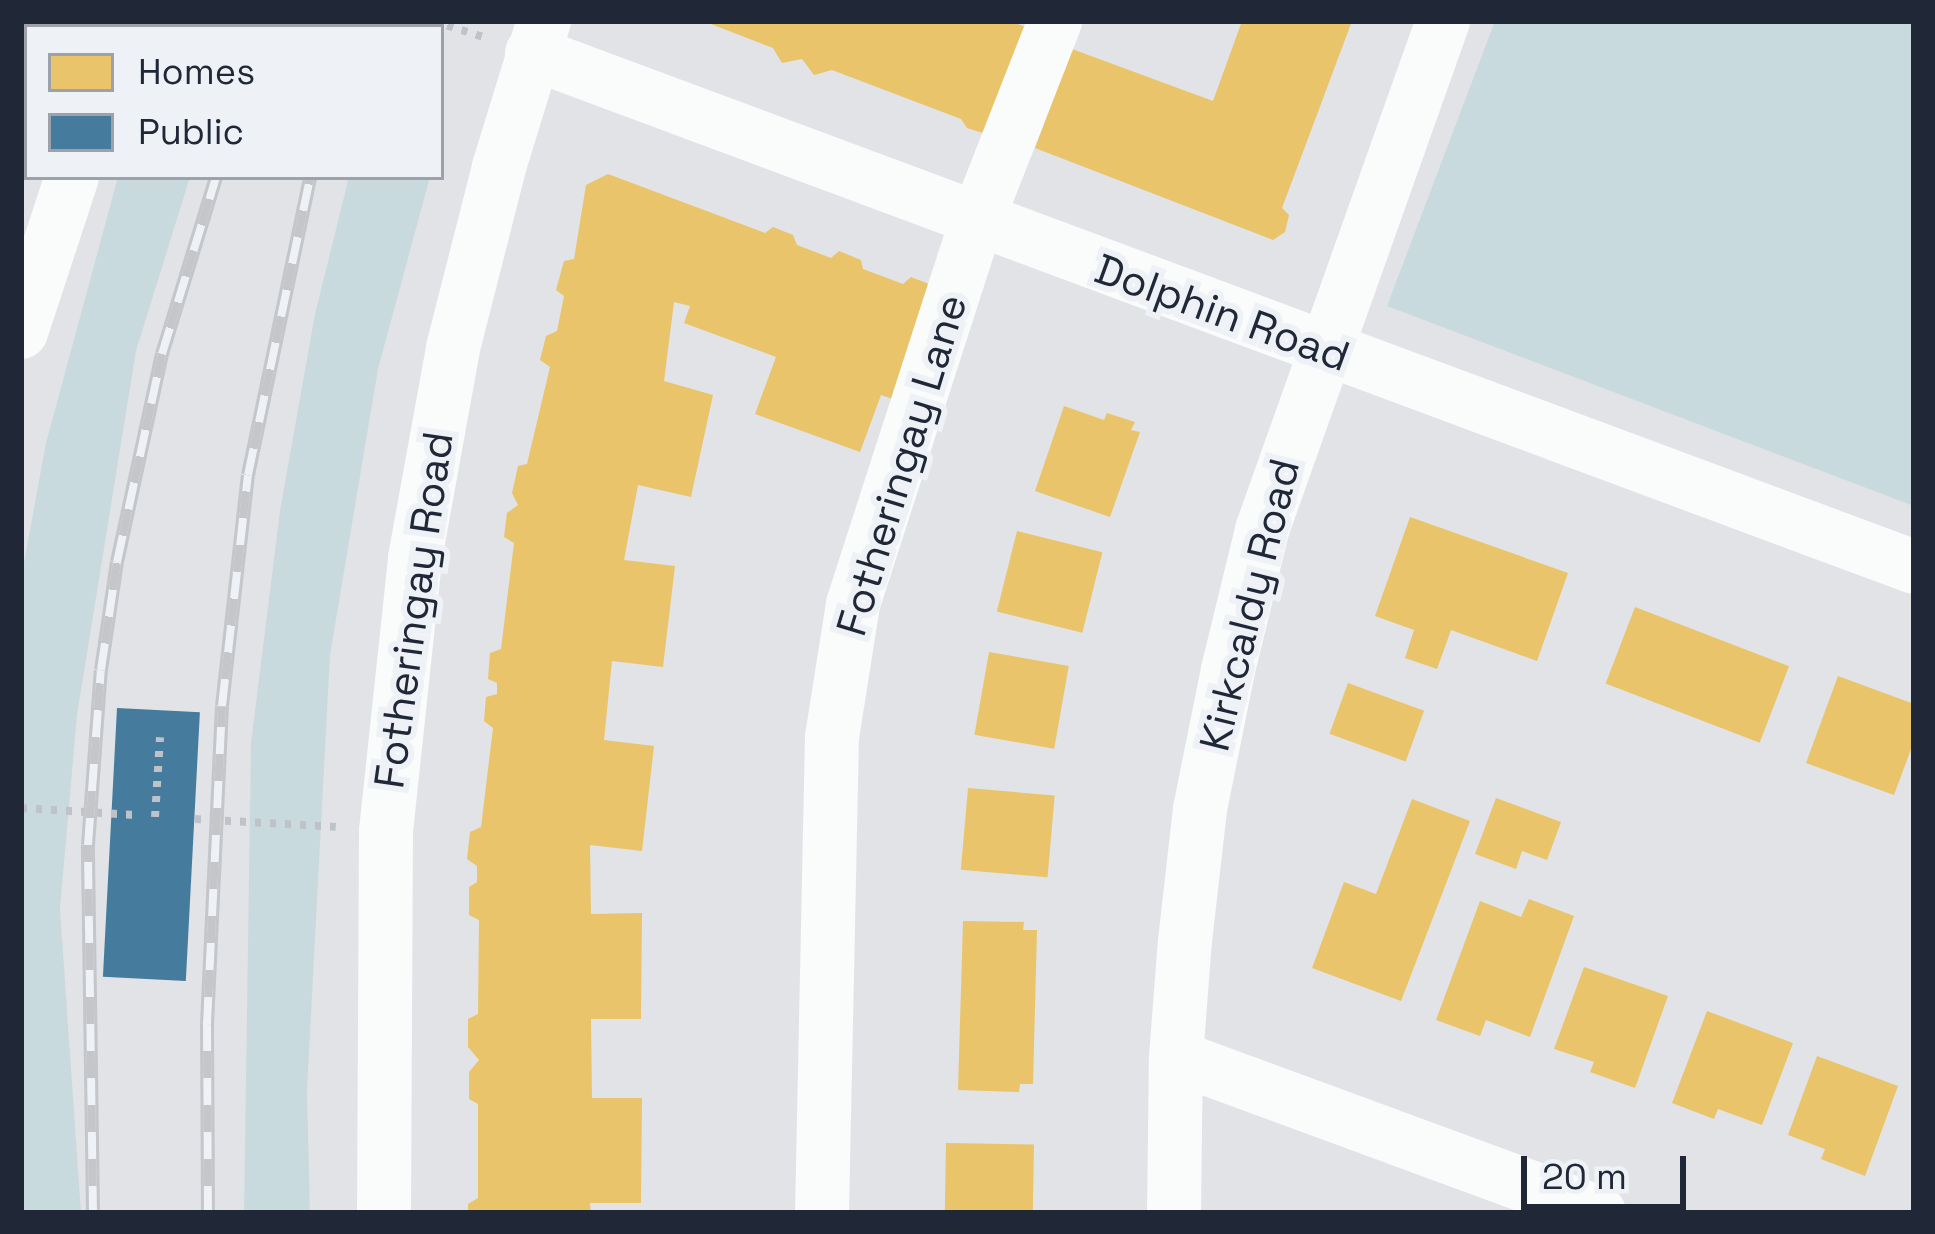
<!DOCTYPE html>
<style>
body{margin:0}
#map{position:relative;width:1935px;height:1234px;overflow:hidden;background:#e1e3e6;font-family:"Space Grotesk",sans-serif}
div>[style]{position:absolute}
.green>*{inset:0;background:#c9dadf}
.homes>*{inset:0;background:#e9c46a;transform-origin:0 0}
.public>*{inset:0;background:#457b9d;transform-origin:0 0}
.path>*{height:8px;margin-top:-4px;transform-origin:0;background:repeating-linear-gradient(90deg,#bfc2c8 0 6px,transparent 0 15px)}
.minor>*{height:54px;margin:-27px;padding:0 27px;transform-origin:27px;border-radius:27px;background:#fafbfb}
.rail>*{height:14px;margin-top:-7px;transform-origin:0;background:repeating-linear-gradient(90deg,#eef2f6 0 27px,#c5c6c9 0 54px);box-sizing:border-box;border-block:3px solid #c5c6c9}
span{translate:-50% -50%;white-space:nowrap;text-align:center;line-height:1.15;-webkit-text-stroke:12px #eef2f6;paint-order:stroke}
.street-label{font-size:42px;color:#202838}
.frame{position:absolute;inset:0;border:24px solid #202838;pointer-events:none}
.legend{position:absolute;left:24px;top:24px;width:420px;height:156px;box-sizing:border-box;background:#eef2f6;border:3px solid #9ca1aa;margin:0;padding:15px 21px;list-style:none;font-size:36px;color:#202838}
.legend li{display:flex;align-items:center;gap:24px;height:60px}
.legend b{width:60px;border:3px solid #9ca1aa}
.scale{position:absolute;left:1521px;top:1156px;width:165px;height:54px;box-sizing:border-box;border:6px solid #202838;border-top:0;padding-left:15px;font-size:36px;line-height:42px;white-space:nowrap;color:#202838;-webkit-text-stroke:9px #eef2f6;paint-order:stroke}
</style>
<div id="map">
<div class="green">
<div style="clip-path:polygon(1495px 21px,1914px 21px,1914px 506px,1387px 306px)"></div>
<div style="clip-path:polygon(118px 177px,190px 177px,136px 351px,77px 715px,60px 909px,81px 1213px,21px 1213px,21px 579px,46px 443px)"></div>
<div style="clip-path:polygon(349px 177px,430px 177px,378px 369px,330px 655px,307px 1090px,310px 1213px,244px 1213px,251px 743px,280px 511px,315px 314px)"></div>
</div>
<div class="homes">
<div style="clip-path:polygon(703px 21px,1009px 21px,1037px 31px,983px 133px,967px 128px,961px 119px,832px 70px,814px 75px,802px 59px,782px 63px,773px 48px)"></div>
<div style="clip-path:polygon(1242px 21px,1352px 21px,1282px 208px,1289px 215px,1285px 232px,1273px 240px,1035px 148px,1072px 49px,1213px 101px)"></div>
<div style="clip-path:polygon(608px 174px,765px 233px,773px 227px,793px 235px,797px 245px,831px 258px,839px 251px,861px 260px,863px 269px,903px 284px,911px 277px,929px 284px,899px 401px,881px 395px,860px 452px,755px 414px,776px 357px,684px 323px,690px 306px,674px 302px,664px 381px,713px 395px,691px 497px,638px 485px,624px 560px,675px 566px,663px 667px,612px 661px,604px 740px,654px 746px,642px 851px,590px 845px,591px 914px,642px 913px,641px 1019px,591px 1019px,592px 1098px,642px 1098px,641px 1203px,590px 1203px,591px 1213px,468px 1213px,468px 1204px,478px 1198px,478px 1104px,469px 1099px,469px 1072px,479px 1060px,468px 1047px,468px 1019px,478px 1014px,479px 920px,469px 915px,469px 887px,477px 882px,477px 866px,467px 859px,470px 832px,481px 827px,493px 728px,484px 721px,486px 697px,497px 694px,497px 683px,488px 679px,490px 653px,501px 649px,514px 543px,504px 537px,507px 513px,518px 505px,512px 493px,518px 466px,527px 464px,550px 367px,540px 360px,546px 336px,557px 331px,564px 296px,556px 290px,564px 261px,574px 259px,586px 185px)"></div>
<div style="clip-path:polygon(1064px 406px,1104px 420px,1107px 413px,1135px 422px,1131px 430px,1140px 432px,1110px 517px,1035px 491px)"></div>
<div style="clip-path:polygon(1410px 517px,1568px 573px,1537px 661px,1451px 630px,1437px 669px,1405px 658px,1414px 630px,1375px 616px)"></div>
<div style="left:1017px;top:531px;width:88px;height:83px;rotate:14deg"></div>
<div style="left:1635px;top:607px;width:165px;height:82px;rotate:21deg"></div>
<div style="left:989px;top:652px;width:81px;height:84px;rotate:10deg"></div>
<div style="clip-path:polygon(1838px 676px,1914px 704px,1914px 741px,1894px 795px,1806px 763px)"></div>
<div style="left:1348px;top:683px;width:81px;height:54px;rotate:20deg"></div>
<div style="left:968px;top:788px;width:87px;height:82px;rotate:5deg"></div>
<div style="clip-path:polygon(1496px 798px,1561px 822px,1547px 860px,1522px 851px,1516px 869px,1475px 854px)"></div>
<div style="clip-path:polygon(1412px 799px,1470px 821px,1401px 1001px,1312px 968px,1344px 882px,1376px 894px)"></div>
<div style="clip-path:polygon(1529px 899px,1574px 916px,1530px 1037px,1486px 1020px,1480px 1036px,1436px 1020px,1480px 901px,1521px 917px)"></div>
<div style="clip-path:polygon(963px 921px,1024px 922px,1023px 930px,1037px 930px,1033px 1084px,1020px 1084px,1019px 1092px,958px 1090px)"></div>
<div style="clip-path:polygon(1584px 967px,1668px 996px,1635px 1088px,1590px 1072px,1594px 1062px,1554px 1049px)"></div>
<div style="clip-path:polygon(1707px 1011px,1793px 1043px,1762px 1125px,1718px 1109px,1714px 1119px,1672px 1103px)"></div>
<div style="clip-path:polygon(1817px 1056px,1898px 1086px,1865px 1176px,1821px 1159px,1825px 1149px,1788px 1135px)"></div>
<div style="left:946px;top:1143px;width:88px;height:70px;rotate:1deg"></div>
</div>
<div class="public">
<div style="left:117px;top:708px;width:83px;height:269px;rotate:3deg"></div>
</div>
<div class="path">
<div style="left:433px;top:21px;width:52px;rotate:17.7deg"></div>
<div style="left:21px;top:808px;width:114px;rotate:3.5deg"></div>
<div style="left:155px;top:817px;width:80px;rotate:-86.4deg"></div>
<div style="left:195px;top:819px;width:141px;rotate:3.2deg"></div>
</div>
<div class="minor">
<div style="left:125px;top:27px;width:6px;rotate:-72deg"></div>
<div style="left:532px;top:53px;width:1474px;rotate:20.4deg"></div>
<div style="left:21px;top:332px;width:163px;rotate:-71.8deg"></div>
<div style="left:1176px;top:1057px;width:451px;rotate:20.2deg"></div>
<div style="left:384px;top:1213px;width:382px;rotate:-89.7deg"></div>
<div style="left:386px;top:831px;width:275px;rotate:-83.9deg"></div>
<div style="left:415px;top:558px;width:213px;rotate:-79.7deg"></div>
<div style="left:453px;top:348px;width:187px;rotate:-75.7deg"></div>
<div style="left:499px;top:167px;width:153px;rotate:-72.9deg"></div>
<div style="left:822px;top:1213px;width:476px;rotate:-88.8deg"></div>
<div style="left:832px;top:737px;width:135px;rotate:-81deg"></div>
<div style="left:853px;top:604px;width:400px;rotate:-72.1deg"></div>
<div style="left:976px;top:223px;width:217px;rotate:-68.6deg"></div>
<div style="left:1174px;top:1213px;width:156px;rotate:-89.3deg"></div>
<div style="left:1176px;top:1057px;width:116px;rotate:-85.6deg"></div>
<div style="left:1185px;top:941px;width:133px;rotate:-83.5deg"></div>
<div style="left:1200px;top:809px;width:142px;rotate:-78.6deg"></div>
<div style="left:1228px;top:670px;width:144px;rotate:-76.3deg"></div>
<div style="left:1262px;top:530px;width:540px;rotate:-70.42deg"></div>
</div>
<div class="rail">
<div style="left:273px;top:27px;width:7px;rotate:-63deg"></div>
<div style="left:357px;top:27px;width:6px;rotate:-72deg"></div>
<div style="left:93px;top:1213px;width:368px;rotate:-90.8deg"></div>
<div style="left:88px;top:845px;width:175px;rotate:-85.8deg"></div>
<div style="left:101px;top:670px;width:109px;rotate:-81.6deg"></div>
<div style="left:117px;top:562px;width:213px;rotate:-77.8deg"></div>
<div style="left:162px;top:354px;width:185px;rotate:-73deg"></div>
<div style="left:208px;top:1213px;width:189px;rotate:-90.3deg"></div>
<div style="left:207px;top:1024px;width:318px;rotate:-87.3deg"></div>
<div style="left:222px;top:706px;width:232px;rotate:-83.6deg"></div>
<div style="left:248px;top:475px;width:304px;rotate:-78.2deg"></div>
</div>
<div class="street-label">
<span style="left:1222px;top:313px;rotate:20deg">Dolphin Road</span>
<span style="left:902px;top:465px;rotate:-73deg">Fotheringay Lane</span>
<span style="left:1250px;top:605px;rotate:-76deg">Kirkcaldy Road</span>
<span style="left:414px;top:610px;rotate:-82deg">Fotheringay Road</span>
</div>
<div class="frame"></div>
<ul class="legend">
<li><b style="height:33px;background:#e9c46a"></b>Homes</li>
<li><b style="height:33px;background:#457b9d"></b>Public</li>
</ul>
<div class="scale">20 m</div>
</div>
